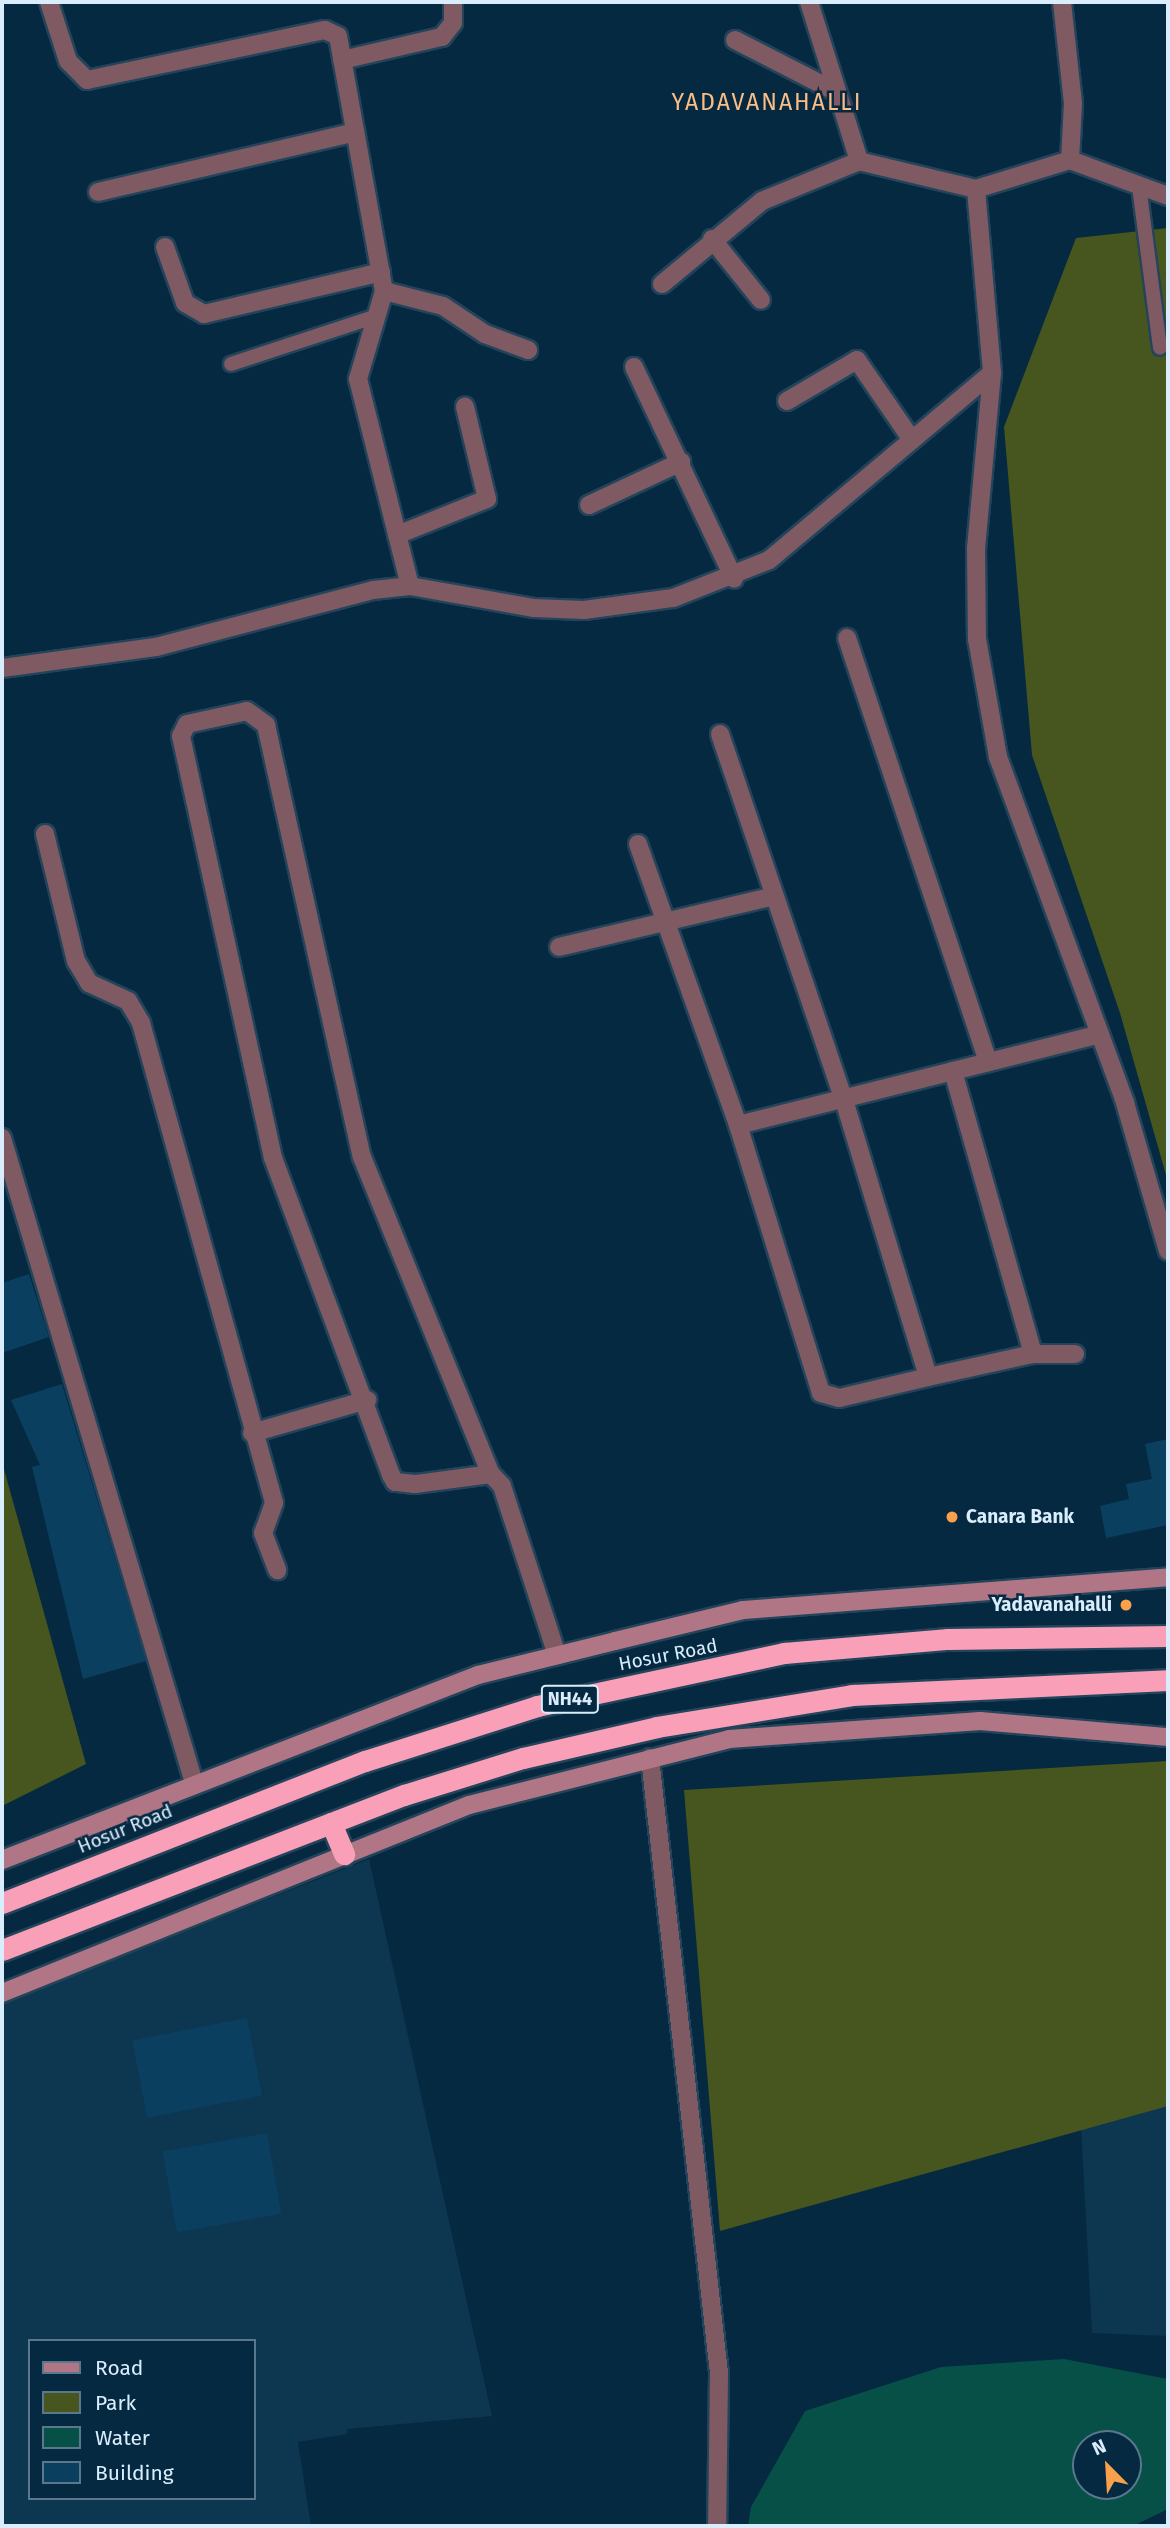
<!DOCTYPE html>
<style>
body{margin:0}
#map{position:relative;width:1170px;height:2528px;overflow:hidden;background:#052940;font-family:"Fira Sans",sans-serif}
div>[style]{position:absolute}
.built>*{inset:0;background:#0d3650}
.green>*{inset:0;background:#47561e}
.water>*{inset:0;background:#065048}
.building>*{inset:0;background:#0a3f60;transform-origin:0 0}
.roads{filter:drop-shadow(2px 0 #23445a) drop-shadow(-2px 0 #23445a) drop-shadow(0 2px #23445a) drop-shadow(0 -2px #23445a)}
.lane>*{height:14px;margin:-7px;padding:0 7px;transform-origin:7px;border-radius:7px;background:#7f5a63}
.street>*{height:18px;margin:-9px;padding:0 9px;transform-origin:9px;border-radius:9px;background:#7f5a63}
.secondary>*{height:18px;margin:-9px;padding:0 9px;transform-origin:9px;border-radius:9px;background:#b17686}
.highway>*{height:21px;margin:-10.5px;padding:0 10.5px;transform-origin:10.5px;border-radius:10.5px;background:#fa9fb8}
.dots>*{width:19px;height:19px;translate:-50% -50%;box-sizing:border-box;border:4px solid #052940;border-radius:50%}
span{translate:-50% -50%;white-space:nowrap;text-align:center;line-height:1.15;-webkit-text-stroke:5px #052940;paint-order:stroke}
.shield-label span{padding:2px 5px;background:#052940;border:2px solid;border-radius:5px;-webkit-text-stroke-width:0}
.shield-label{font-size:18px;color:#daedfd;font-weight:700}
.poi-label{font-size:19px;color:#daedfd;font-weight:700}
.left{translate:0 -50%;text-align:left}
.right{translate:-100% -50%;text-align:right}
.street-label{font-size:19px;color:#daedfd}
.quarter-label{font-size:23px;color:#fabd86;letter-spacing:2px}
.frame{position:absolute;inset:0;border:4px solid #daedfd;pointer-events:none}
.legend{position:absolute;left:28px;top:2339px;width:228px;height:161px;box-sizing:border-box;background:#052940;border:2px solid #5a778c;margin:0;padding:9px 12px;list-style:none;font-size:21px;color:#daedfd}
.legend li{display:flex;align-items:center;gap:14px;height:35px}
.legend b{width:35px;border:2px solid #5a778c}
.north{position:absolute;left:1072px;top:2430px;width:70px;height:70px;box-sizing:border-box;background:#052940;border:2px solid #5a778c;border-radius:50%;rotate:336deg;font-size:19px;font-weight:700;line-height:28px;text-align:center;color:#daedfd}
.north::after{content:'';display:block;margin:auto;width:24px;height:32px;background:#f8a04b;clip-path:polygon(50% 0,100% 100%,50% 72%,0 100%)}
</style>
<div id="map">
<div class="built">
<div style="clip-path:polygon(evenodd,369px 1859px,492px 2416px,347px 2429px,347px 2434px,298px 2442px,311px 2526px,2px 2526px,2px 2004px,369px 1859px,30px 2341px,254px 2341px,254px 2498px,30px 2498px,30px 2341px)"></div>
<div style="clip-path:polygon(1168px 2106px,1168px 2336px,1092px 2333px,1081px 2126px)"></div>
</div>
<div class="green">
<div style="clip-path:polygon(1168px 228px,1168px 1182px,1120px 1013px,1032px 755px,1004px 427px,1076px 238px)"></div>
<div style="clip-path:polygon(2px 1462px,86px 1764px,2px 1806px)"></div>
<div style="clip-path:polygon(1168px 1761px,1168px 2106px,720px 2231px,684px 1790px)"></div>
</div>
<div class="water">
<div style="clip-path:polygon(evenodd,1064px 2359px,1168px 2379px,1168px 2509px,1133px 2526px,748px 2526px,751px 2507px,805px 2411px,941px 2367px,1064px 2359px,1086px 2444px,1128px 2444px,1128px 2486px,1086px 2486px,1086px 2444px)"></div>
</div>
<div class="building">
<div style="clip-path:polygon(29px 1274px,49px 1337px,2px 1353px,2px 1283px)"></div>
<div style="clip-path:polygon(62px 1384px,146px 1661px,83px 1679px,32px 1467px,40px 1465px,11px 1400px)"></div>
<div style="clip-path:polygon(1168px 1439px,1168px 1525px,1106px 1538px,1100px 1506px,1129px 1499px,1126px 1484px,1152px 1479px,1145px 1444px)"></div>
<div style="left:247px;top:2018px;width:79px;height:117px;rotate:79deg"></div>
<div style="left:267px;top:2133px;width:82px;height:106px;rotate:80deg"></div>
</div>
<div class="roads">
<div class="lane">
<div style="left:1139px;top:186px;width:163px;rotate:82.6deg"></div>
<div style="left:231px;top:364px;width:151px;rotate:-18.2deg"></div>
</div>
<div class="street">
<div style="left:49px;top:2px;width:62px;rotate:72.1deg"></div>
<div style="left:68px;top:61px;width:27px;rotate:45deg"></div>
<div style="left:87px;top:80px;width:243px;rotate:-11.9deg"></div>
<div style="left:325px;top:30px;width:14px;rotate:25deg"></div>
<div style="left:338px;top:36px;width:259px;rotate:79.8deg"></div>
<div style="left:384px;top:291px;width:92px;rotate:106.5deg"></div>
<div style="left:358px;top:379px;width:213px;rotate:75.9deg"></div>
<div style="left:809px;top:2px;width:167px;rotate:72.5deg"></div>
<div style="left:859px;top:161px;width:120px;rotate:13.5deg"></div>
<div style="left:1062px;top:2px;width:102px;rotate:83.8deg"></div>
<div style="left:1073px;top:103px;width:57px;rotate:93deg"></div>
<div style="left:1070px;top:160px;width:98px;rotate:162.9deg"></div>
<div style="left:976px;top:189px;width:185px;rotate:85deg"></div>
<div style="left:992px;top:373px;width:176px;rotate:95.2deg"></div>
<div style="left:976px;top:548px;width:91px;rotate:89.4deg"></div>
<div style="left:977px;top:639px;width:120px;rotate:79.9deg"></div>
<div style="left:998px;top:757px;width:369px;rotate:69.8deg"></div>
<div style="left:1125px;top:1103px;width:154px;rotate:73.8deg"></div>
<div style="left:735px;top:40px;width:114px;rotate:27.2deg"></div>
<div style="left:342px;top:60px;width:103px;rotate:-13deg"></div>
<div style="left:442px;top:37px;width:18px;rotate:-52deg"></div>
<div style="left:453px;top:23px;width:21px;rotate:-90deg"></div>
<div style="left:1070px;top:160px;width:104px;rotate:20.2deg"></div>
<div style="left:98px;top:192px;width:264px;rotate:-13.1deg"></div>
<div style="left:712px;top:239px;width:78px;rotate:51.2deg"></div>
<div style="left:165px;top:247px;width:59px;rotate:70.3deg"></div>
<div style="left:185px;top:303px;width:22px;rotate:30deg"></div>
<div style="left:204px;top:314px;width:182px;rotate:-13.3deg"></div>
<div style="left:662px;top:284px;width:130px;rotate:-39.7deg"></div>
<div style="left:762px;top:201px;width:105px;rotate:-22.4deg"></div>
<div style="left:384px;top:291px;width:61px;rotate:14.3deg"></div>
<div style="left:443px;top:306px;width:50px;rotate:33.7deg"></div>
<div style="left:485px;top:334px;width:46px;rotate:20.4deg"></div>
<div style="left:634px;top:367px;width:234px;rotate:64.7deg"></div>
<div style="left:787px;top:401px;width:81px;rotate:-30.4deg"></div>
<div style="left:857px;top:360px;width:97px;rotate:55.5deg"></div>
<div style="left:589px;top:505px;width:102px;rotate:-25.1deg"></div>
<div style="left:397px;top:535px;width:97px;rotate:-21.8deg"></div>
<div style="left:487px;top:499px;width:95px;rotate:-103.4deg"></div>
<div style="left:847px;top:638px;width:447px;rotate:71.6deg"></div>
<div style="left:2px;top:668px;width:155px;rotate:-7.8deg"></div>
<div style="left:156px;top:647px;width:224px;rotate:-14.7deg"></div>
<div style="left:373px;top:590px;width:37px;rotate:-6deg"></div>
<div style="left:410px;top:586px;width:125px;rotate:10.1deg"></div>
<div style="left:533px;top:608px;width:51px;rotate:2.2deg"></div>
<div style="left:584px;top:610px;width:90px;rotate:-7.7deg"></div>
<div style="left:673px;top:598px;width:103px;rotate:-21.6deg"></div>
<div style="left:769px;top:560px;width:291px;rotate:-40deg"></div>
<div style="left:720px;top:734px;width:386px;rotate:71.3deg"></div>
<div style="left:844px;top:1100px;width:289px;rotate:73.1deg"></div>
<div style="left:928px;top:1377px;width:107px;rotate:-12.4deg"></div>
<div style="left:1033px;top:1354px;width:42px"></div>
<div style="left:45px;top:834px;width:131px;rotate:76.3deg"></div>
<div style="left:76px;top:961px;width:26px;rotate:59deg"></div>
<div style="left:89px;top:983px;width:43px;rotate:24.8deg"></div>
<div style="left:128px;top:1001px;width:26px;rotate:59deg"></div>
<div style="left:141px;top:1023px;width:498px;rotate:74.5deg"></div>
<div style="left:274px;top:1503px;width:32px;rotate:110deg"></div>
<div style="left:263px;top:1533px;width:40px;rotate:69deg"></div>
<div style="left:638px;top:844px;width:298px;rotate:70.4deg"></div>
<div style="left:559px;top:947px;width:221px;rotate:-13.3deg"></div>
<div style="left:953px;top:1071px;width:294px;rotate:74.2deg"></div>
<div style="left:2px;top:1138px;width:673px;rotate:73.42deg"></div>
<div style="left:928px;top:1377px;width:91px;rotate:166.7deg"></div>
<div style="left:839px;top:1398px;width:19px;rotate:-164deg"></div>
<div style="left:821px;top:1393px;width:281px;rotate:-107.2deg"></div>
<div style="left:738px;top:1125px;width:373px;rotate:-14.1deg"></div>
<div style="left:252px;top:1433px;width:120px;rotate:-16deg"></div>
<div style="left:491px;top:1474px;width:77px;rotate:172.5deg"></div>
<div style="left:415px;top:1484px;width:20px;rotate:-174deg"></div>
<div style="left:395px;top:1482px;width:8px;rotate:-120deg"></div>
<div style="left:391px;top:1475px;width:338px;rotate:-110.4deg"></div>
<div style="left:273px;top:1158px;width:432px;rotate:-102.3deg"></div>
<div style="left:181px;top:736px;width:13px;rotate:-63deg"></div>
<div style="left:187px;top:724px;width:61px;rotate:-12.2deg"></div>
<div style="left:247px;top:711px;width:24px;rotate:36deg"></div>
<div style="left:266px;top:725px;width:443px;rotate:77.5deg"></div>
<div style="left:362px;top:1157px;width:342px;rotate:67.9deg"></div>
<div style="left:491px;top:1474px;width:16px;rotate:47deg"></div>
<div style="left:502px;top:1486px;width:178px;rotate:72deg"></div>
<div style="left:650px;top:1758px;width:619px;rotate:83.6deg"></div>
<div style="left:719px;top:2373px;width:153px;rotate:90.7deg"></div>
</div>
<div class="secondary">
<div style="left:2px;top:1860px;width:511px;rotate:-21.24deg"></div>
<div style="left:478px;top:1675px;width:141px;rotate:-13.9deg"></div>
<div style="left:615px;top:1641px;width:132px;rotate:-13.6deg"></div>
<div style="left:743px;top:1610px;width:426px;rotate:-4.4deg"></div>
<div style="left:2px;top:1993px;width:503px;rotate:-21.93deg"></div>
<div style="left:469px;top:1805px;width:268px;rotate:-14.2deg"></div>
<div style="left:729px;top:1739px;width:252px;rotate:-4.1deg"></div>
<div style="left:980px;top:1721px;width:189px;rotate:4.9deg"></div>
</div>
<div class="highway">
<div style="left:331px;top:1823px;width:34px;rotate:67deg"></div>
<div style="left:2px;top:1903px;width:390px;rotate:-21.4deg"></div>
<div style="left:365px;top:1761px;width:181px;rotate:-17.7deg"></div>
<div style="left:537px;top:1706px;width:253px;rotate:-12.1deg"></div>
<div style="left:784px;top:1653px;width:165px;rotate:-4.9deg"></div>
<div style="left:948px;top:1639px;width:220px;rotate:-0.8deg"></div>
<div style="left:2px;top:1950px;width:431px;rotate:-21.1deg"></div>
<div style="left:404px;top:1795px;width:125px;rotate:-17.3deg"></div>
<div style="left:523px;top:1758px;width:138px;rotate:-13deg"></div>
<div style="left:657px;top:1727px;width:198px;rotate:-9.3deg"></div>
<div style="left:852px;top:1695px;width:316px;rotate:-2.7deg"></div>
</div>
</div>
<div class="dots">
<div style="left:952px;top:1517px;background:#f8a04b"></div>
<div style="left:1126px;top:1605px;background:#f8a04b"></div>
</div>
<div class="shield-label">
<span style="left:570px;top:1699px">NH44</span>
</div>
<div class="poi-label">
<span class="left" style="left:966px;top:1517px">Canara Bank</span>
<span class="right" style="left:1112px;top:1605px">Yadavanahalli</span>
</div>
<div class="street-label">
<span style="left:668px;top:1655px;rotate:-11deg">Hosur Road</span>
<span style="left:125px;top:1829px;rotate:-22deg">Hosur Road</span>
</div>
<div class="quarter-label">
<span style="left:767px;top:102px">YADAVANAHALLI</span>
</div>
<div class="frame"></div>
<ul class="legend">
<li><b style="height:9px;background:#b17686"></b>Road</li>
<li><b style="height:19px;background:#47561e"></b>Park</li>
<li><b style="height:19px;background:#065048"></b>Water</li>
<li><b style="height:19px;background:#0a3f60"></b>Building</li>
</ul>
<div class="north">N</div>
</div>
